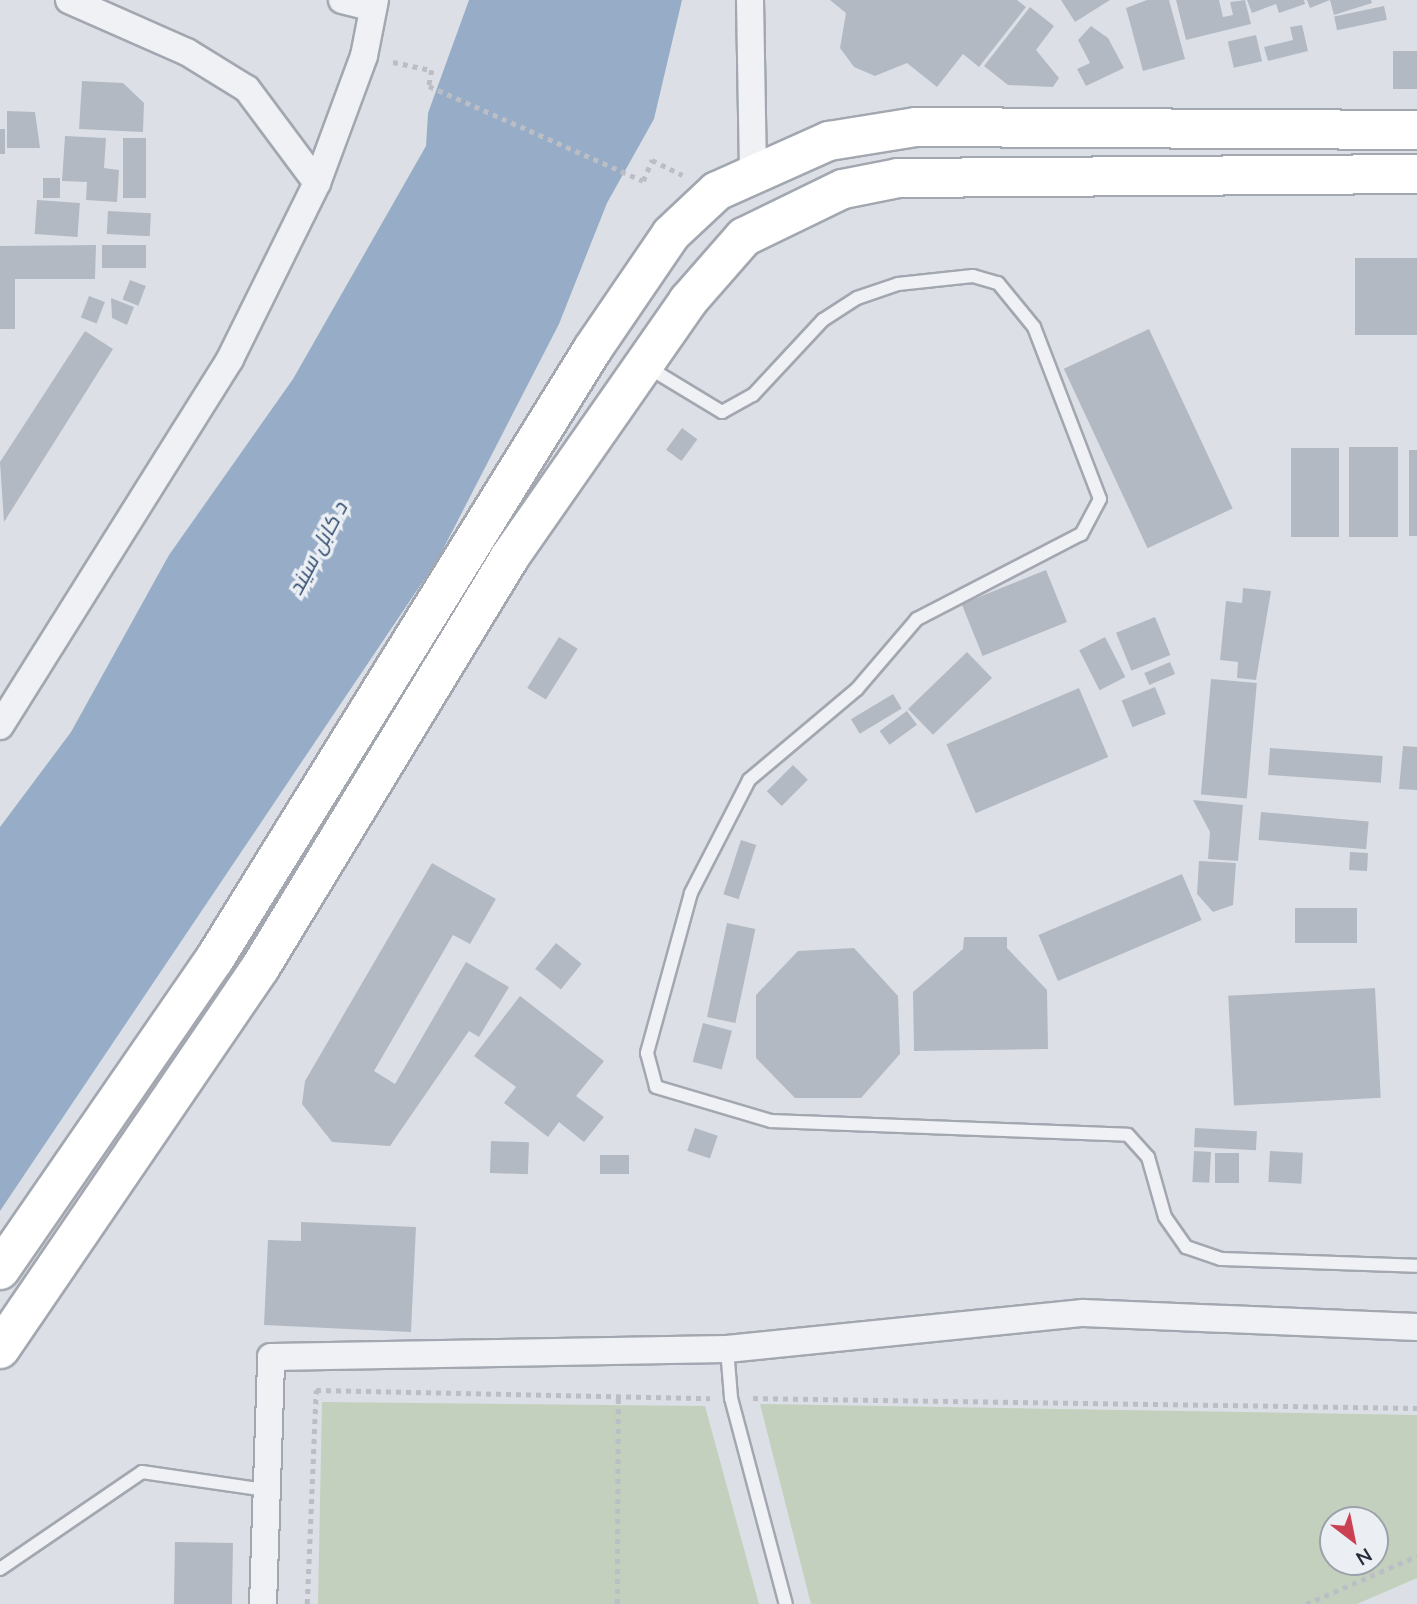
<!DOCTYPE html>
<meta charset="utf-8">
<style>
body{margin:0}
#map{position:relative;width:1417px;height:1604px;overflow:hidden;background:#dce0e6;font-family:Mulish,Cairo,sans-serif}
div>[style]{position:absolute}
.green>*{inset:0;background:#c2d0bd}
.water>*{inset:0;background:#97adc7}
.building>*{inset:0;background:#b3b9c3;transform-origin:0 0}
.path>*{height:4.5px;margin-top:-2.25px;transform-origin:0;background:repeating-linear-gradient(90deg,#bbbec5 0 5px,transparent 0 10px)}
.roads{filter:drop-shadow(2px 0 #a2a7b0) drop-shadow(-2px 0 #a2a7b0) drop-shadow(0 2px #a2a7b0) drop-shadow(0 -2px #a2a7b0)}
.lane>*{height:12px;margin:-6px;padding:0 6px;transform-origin:6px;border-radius:6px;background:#eff1f5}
.street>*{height:26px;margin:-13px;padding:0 13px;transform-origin:13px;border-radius:13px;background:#eff1f5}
.highway>*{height:38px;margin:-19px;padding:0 19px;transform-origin:19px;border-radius:19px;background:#fff}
span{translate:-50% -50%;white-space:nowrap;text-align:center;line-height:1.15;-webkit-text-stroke:7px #ebeff4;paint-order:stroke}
.water-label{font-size:21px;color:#314c70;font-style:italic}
.north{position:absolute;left:1319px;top:1506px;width:70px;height:70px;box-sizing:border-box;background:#ebeff4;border:2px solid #9ca2aa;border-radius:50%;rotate:148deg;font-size:19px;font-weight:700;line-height:28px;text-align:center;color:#262e3c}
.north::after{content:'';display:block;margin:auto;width:24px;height:32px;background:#cc4054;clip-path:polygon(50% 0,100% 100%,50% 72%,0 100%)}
</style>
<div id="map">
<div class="green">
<div style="clip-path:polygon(322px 1402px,705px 1406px,759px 1604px,318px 1604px)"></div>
<div style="clip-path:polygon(evenodd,760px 1404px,1417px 1415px,1417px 1578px,1357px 1604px,811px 1604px,760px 1404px,1375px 1520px,1375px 1562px,1333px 1562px,1333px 1520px,1375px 1520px)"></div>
</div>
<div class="water">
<div style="clip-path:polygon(469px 0,682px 0,654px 119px,607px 203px,559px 324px,438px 559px,0 1211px,0 827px,71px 732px,169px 555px,293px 379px,426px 146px,428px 113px)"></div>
</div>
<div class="building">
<div style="clip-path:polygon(830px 0,1017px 0,1026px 7px,979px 67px,963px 54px,937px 87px,907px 63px,875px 76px,854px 67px,840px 48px,846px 13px)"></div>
<div style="clip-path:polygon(1061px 0,1110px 0,1075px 22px)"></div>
<div style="clip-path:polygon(1147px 0,1169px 0,1185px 59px,1143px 71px,1126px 8px)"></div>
<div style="clip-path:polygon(1176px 0,1219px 0,1223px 17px,1233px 15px,1230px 2px,1245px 0,1251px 24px,1186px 40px)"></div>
<div style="clip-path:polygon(1247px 0,1304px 0,1305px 4px,1279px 13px,1276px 4px,1252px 13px)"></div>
<div style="clip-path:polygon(1307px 0,1371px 0,1372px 3px,1334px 15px,1330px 0,1310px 8px)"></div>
<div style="left:1384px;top:6px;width:14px;height:51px;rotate:78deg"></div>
<div style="clip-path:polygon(1030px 7px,1054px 26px,1036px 50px,1059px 78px,1053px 87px,1008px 85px,984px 66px)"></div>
<div style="clip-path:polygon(1302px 25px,1308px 51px,1268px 61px,1264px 47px,1293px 40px,1290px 27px)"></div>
<div style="clip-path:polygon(1091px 26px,1108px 38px,1124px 68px,1086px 86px,1077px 69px,1090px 63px,1078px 40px)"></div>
<div style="left:1256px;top:35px;width:27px;height:29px;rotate:77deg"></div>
<div style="left:1393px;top:51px;width:24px;height:38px"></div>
<div style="clip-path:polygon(82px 81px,123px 83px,144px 103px,143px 132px,79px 129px)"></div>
<div style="clip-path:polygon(7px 111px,35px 112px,40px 148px,7px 148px)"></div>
<div style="left:0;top:129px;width:5px;height:25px"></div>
<div style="clip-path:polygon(65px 136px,106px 138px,104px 168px,119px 170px,117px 202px,86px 200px,87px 182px,62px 181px)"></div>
<div style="left:123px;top:138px;width:23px;height:60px"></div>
<div style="left:43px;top:178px;width:17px;height:20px"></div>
<div style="left:37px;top:200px;width:43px;height:34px;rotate:4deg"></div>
<div style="left:108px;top:211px;width:43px;height:23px;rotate:3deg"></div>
<div style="clip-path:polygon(96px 245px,95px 279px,15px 279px,15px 329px,0 329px,0 246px)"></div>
<div style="left:146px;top:245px;width:23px;height:44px;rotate:90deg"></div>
<div style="left:1355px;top:258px;width:62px;height:77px"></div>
<div style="left:130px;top:280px;width:17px;height:21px;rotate:21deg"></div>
<div style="left:89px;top:296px;width:17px;height:23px;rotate:21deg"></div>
<div style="clip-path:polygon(111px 298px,134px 307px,127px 325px,112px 318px)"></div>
<div style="left:1149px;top:329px;width:198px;height:94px;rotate:65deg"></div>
<div style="clip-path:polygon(85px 331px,113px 349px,4px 522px,0 462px)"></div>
<div style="left:682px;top:428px;width:19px;height:27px;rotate:36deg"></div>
<div style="left:1349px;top:447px;width:49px;height:90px"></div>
<div style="left:1291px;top:448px;width:48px;height:89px"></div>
<div style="left:1409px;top:450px;width:8px;height:86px"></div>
<div style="left:1046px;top:570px;width:56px;height:91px;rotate:68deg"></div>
<div style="clip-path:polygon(1243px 588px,1271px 591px,1256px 680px,1237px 678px,1238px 662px,1220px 660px,1226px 601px,1242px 603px)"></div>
<div style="left:1155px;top:617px;width:41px;height:42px;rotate:68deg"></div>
<div style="left:559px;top:637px;width:22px;height:60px;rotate:32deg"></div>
<div style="left:1105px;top:637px;width:45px;height:29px;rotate:63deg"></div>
<div style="left:967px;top:652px;width:36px;height:82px;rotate:46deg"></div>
<div style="left:1170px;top:662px;width:13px;height:28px;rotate:67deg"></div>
<div style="left:1211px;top:679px;width:46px;height:116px;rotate:5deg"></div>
<div style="left:1155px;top:687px;width:29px;height:36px;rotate:68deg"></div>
<div style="left:1079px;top:688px;width:75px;height:144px;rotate:67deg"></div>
<div style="left:893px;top:694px;width:17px;height:49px;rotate:59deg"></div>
<div style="left:907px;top:711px;width:17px;height:34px;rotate:54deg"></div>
<div style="clip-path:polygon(1403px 746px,1417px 747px,1417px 790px,1399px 789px)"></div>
<div style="left:1270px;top:748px;width:113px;height:27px;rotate:4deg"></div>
<div style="left:793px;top:765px;width:21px;height:37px;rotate:45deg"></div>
<div style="clip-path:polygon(1193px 800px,1243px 805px,1238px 861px,1208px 859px,1210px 832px)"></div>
<div style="left:1261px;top:812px;width:108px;height:28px;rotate:5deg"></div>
<div style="left:741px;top:840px;width:16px;height:57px;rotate:18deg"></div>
<div style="left:1350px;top:852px;width:18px;height:18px;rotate:3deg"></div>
<div style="clip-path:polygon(1199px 861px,1236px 863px,1233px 905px,1213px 912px,1197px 894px)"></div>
<div style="clip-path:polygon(432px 863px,496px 899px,470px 944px,453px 935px,374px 1071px,395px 1084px,466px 962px,509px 987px,479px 1037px,469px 1031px,390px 1146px,332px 1142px,302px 1104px,305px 1081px)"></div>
<div style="left:1182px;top:874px;width:50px;height:156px;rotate:67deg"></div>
<div style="left:1295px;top:908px;width:62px;height:35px"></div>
<div style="left:727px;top:923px;width:29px;height:96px;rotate:12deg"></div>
<div style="clip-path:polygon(964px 937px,1007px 937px,1007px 948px,1047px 990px,1048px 1049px,914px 1051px,913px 992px,963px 949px)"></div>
<div style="left:556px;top:943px;width:33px;height:33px;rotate:39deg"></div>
<div style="clip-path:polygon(854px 948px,898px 996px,900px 1054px,861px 1098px,795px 1098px,756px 1058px,756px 995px,798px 951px)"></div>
<div style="left:1375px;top:988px;width:110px;height:147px;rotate:87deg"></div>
<div style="clip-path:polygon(520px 996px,604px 1061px,576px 1096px,604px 1117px,584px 1142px,559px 1122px,548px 1137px,504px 1103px,516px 1087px,474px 1056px)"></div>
<div style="left:703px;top:1023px;width:30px;height:40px;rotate:15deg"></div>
<div style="left:695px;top:1128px;width:24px;height:24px;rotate:19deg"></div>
<div style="left:1195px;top:1128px;width:62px;height:19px;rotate:3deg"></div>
<div style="left:491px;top:1141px;width:38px;height:32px;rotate:2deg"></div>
<div style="left:1194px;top:1151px;width:17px;height:31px;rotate:3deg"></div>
<div style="left:1270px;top:1151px;width:33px;height:31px;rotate:3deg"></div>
<div style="left:1215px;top:1153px;width:24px;height:30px"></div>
<div style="left:600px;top:1155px;width:29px;height:19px"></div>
<div style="clip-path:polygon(301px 1222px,416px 1227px,411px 1332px,264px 1325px,268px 1240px,301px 1241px)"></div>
<div style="left:175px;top:1542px;width:58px;height:62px;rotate:1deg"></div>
</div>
<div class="path">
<div style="left:393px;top:62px;width:40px;rotate:12deg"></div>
<div style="left:432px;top:70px;width:16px;rotate:101deg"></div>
<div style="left:429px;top:86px;width:234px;rotate:23.9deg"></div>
<div style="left:643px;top:181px;width:23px;rotate:-67deg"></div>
<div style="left:652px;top:160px;width:34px;rotate:26deg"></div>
<div style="left:753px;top:1398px;width:664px;rotate:0.86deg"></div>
<div style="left:307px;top:1604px;width:214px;rotate:-87.6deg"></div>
<div style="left:316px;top:1390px;width:394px;rotate:1.2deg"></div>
<div style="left:617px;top:1604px;width:208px;rotate:-89.7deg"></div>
<div style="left:1306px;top:1604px;width:121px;rotate:-23.4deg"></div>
</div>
<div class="roads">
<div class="lane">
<div style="left:646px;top:366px;width:89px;rotate:31.2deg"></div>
<div style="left:722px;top:412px;width:35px;rotate:-29deg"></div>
<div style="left:753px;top:395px;width:103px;rotate:-47deg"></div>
<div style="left:823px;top:320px;width:40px;rotate:-32.9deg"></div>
<div style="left:857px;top:298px;width:43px;rotate:-18.9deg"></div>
<div style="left:898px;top:284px;width:75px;rotate:-6.1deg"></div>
<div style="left:973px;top:276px;width:26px;rotate:16deg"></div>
<div style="left:998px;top:283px;width:57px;rotate:50.7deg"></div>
<div style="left:1034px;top:327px;width:184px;rotate:69deg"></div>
<div style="left:1100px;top:499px;width:40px;rotate:118deg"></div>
<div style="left:1081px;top:534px;width:185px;rotate:152.6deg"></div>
<div style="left:917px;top:619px;width:92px;rotate:130.6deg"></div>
<div style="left:857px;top:689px;width:141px;rotate:139.9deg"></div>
<div style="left:749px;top:780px;width:127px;rotate:117.2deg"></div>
<div style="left:691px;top:893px;width:166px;rotate:105.4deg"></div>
<div style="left:647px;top:1053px;width:35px;rotate:75deg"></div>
<div style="left:656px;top:1087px;width:120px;rotate:16.5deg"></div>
<div style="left:771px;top:1121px;width:357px;rotate:2.2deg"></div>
<div style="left:1128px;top:1135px;width:30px;rotate:48deg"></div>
<div style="left:1148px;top:1157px;width:62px;rotate:74.2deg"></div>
<div style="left:1165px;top:1217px;width:37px;rotate:55deg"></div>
<div style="left:1186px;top:1247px;width:37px;rotate:19deg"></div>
<div style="left:1221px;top:1259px;width:196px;rotate:2deg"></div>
<div style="left:727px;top:1349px;width:49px;rotate:85.3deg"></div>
<div style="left:731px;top:1398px;width:213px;rotate:75.1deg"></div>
<div style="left:0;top:1569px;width:172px;rotate:-34.3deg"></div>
<div style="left:142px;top:1472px;width:124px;rotate:8.3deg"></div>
</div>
<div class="street">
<div style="left:69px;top:0;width:129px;rotate:23.8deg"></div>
<div style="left:187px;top:52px;width:70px;rotate:31.7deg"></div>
<div style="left:247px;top:89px;width:117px;rotate:53.3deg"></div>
<div style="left:342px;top:0;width:32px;rotate:14deg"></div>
<div style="left:750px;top:0;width:172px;rotate:89deg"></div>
<div style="left:0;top:726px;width:433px;rotate:-57.9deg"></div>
<div style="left:230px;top:359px;width:196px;rotate:-63.7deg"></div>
<div style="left:317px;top:183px;width:135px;rotate:-69.7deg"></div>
<div style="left:364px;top:56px;width:57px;rotate:-78.9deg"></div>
<div style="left:263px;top:1604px;width:247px;rotate:-88.1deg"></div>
<div style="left:271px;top:1357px;width:456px;rotate:-1deg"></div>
<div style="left:727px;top:1349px;width:358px;rotate:-5.8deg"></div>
<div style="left:1083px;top:1313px;width:334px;rotate:2.4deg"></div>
</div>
<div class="highway">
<div style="left:0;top:1270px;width:377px;rotate:-55.4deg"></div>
<div style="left:214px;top:960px;width:718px;rotate:-58.21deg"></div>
<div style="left:592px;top:350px;width:140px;rotate:-55.7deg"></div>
<div style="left:671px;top:234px;width:63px;rotate:-43.1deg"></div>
<div style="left:717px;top:191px;width:123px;rotate:-24.1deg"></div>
<div style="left:829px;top:141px;width:88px;rotate:-9.1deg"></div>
<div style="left:916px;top:127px;width:501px;rotate:0.34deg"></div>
<div style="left:0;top:1349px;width:461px;rotate:-55.7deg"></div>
<div style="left:260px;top:968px;width:480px;rotate:-58.7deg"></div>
<div style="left:509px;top:558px;width:313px;rotate:-55.1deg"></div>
<div style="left:688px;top:301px;width:85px;rotate:-48.8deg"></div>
<div style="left:744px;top:237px;width:110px;rotate:-25.9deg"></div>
<div style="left:843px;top:189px;width:56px;rotate:-11.3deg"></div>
<div style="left:898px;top:178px;width:519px;rotate:-0.44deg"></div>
</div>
</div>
<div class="water-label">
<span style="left:317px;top:548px;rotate:-62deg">د کابل سيند</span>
</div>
<div class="north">N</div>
</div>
